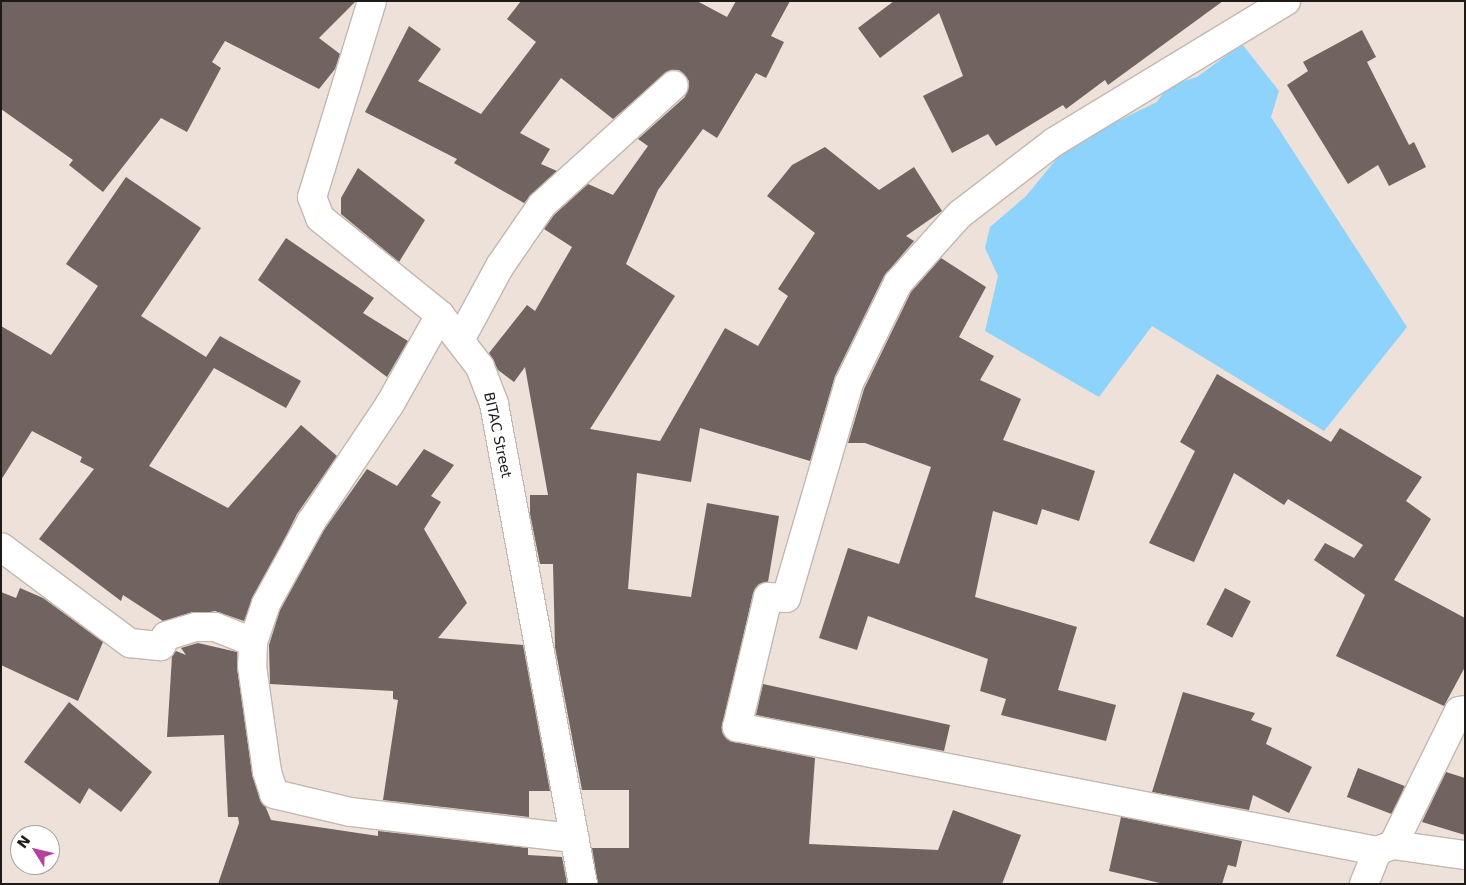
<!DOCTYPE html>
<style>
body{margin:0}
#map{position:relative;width:1466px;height:885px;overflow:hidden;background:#ede1da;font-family:"DejaVu Sans",sans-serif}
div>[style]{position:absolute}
.water>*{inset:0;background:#8dd3fb}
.building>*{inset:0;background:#706360;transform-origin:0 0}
.roads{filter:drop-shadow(1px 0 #c3b7b0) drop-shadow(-1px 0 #c3b7b0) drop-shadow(0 1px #c3b7b0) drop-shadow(0 -1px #c3b7b0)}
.minor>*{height:28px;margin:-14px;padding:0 14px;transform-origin:14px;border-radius:14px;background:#fff}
span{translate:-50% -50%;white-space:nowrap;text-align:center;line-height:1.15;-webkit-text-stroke:5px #fff;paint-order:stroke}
.street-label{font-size:14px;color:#1e1a17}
.frame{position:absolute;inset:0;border:2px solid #1e1a17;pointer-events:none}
.north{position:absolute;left:10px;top:825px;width:50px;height:50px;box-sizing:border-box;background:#fff;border:1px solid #a5a3a2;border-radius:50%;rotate:306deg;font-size:14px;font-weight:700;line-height:20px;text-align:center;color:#1e1a17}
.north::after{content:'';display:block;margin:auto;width:18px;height:22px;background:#b5419b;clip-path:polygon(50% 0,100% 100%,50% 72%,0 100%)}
</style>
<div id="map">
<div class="water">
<div style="clip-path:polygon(1242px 44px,1279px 91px,1271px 117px,1407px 327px,1324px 431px,1152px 326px,1099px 397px,985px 331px,998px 276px,985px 248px,990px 227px,1026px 196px,1068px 145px,1157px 102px,1168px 86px,1197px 77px)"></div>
</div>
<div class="building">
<div style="clip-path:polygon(1px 1px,356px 1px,319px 38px,340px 54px,335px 69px,319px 89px,225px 41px,212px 62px,221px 68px,187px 132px,161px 118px,103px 192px,69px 165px,73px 160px,1px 109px)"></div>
<div style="clip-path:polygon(521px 1px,697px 1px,727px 17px,736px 1px,790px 1px,771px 36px,784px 42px,766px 78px,756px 73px,717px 138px,703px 129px,658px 190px,626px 264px,675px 296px,590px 429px,660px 441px,725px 328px,758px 346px,788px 296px,778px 289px,815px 233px,767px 196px,792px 165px,825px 147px,879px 190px,914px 167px,942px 211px,906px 236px,914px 241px,884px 276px,835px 376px,810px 461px,700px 428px,691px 482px,637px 473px,628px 589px,691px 597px,707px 503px,779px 516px,768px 582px,759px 584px,753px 593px,722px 732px,734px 742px,815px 758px,809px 844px,938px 850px,953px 810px,1021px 835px,1002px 884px,598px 884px,592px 848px,629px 848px,629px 790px,582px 790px,555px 647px,553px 564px,540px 564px,530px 514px,530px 495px,548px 495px,525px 367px,514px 382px,498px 370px,489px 353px,527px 305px,535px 311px,572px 247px,544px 229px,554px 215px,588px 184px,613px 195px,648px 146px,638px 139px,685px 97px,689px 81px,679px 70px,670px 70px,613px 119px,561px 78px,520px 133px,550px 149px,541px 164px,557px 171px,524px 203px,454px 163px,457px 159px,365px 112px,409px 26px,441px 49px,418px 81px,481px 114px,536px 42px,507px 19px)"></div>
<div style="clip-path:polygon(894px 1px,1223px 1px,1108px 85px,1105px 80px,1066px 109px,1063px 105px,996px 146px,988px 134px,952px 153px,923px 96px,963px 76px,939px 13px,880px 58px,858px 28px)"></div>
<div style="clip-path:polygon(1362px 30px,1376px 57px,1367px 62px,1409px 145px,1414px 142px,1426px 167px,1389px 186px,1378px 165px,1348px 184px,1287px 85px,1308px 71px,1303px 62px)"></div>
<div style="clip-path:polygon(358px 168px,425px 220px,399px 262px,341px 214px,341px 198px)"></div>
<div style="clip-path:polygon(126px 177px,201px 228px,141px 316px,206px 357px,220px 336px,301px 381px,286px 408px,214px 368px,149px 466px,228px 508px,301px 425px,337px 456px,297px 514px,244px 621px,215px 611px,163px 621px,123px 595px,121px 601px,39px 539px,94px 469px,80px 462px,82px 457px,32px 431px,1px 480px,1px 326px,51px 355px,98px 286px,66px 264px)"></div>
<div style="clip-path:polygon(286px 238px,374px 298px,363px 313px,408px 341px,387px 377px,258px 280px)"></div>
<div style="clip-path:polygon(941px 258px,986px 287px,959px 337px,994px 356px,980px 380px,1021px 399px,1003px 440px,1095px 471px,1079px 521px,1042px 509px,1037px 525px,993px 511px,975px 597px,1077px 627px,1058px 690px,1116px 705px,1106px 741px,1001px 715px,1006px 699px,980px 691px,988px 659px,868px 616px,857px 650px,819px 638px,848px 548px,899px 564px,931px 467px,865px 443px,848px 443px,864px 389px,911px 292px)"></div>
<div style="clip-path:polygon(1217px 374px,1331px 442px,1340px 428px,1422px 477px,1406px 501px,1431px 519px,1394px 580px,1465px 618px,1465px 667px,1444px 706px,1336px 656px,1365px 595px,1314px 560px,1325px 543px,1354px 558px,1363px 545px,1288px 499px,1284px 505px,1234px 473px,1194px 562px,1149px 543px,1195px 451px,1180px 442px)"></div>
<div style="clip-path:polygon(424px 449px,454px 465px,431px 496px,441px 502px,424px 529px,467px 603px,438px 638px,523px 645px,550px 791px,529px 791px,529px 817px,383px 800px,398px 700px,393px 699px,393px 691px,270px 684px,269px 645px,280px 610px,324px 530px,367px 469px,397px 486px)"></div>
<div style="clip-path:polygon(20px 588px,43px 598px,103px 642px,78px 701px,1px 665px,1px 592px,16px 598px)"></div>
<div style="left:1225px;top:588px;width:29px;height:41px;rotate:27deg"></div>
<div style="clip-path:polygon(198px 643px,237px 652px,252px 774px,271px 820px,378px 836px,378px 831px,528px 848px,528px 855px,562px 857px,567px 884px,218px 884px,239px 823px,238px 817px,228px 817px,224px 735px,167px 737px,172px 656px,176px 651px,186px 655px,181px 648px)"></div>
<div style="clip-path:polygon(763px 684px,950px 725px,944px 751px,756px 715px)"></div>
<div style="clip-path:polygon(1183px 692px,1255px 713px,1251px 720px,1272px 728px,1266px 744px,1312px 767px,1289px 813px,1253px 795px,1249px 810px,1152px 792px)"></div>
<div style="clip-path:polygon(69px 702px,152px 772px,121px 812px,89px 788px,80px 804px,24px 762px)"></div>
<div style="left:1358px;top:768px;width:50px;height:31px;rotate:21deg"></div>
<div style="clip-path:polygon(1446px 772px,1465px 778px,1465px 835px,1422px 822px)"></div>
<div style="clip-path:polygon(1121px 817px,1242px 841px,1236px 867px,1228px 865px,1222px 884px,1164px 884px,1109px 871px)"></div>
</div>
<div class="roads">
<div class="minor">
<div style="left:372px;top:1px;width:205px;rotate:107deg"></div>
<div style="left:312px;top:197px;width:22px;rotate:69deg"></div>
<div style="left:320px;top:218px;width:154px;rotate:38.9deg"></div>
<div style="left:440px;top:315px;width:66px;rotate:52.4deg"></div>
<div style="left:480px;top:367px;width:40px;rotate:69deg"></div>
<div style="left:494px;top:404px;width:488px;rotate:79.5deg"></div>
<div style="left:1286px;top:1px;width:271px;rotate:148.7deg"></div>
<div style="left:1054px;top:142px;width:118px;rotate:142.5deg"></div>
<div style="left:960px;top:214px;width:93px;rotate:131.9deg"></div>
<div style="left:898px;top:283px;width:111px;rotate:116.1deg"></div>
<div style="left:849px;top:383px;width:224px;rotate:106.3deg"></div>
<div style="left:786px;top:598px;width:18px;rotate:-177deg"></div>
<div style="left:768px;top:597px;width:134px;rotate:103.4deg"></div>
<div style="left:737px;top:727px;width:652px;rotate:10.97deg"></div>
<div style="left:1377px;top:851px;width:17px;rotate:-21deg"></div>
<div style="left:1393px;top:845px;width:149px;rotate:-63.8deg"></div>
<div style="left:1459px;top:711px;width:6px;rotate:-9deg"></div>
<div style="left:440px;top:315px;width:102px;rotate:119.3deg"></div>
<div style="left:390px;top:404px;width:142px;rotate:123.8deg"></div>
<div style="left:311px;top:522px;width:94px;rotate:118.8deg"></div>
<div style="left:266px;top:604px;width:40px;rotate:108.9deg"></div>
<div style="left:253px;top:642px;width:24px;rotate:92deg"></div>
<div style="left:252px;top:666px;width:107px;rotate:81.9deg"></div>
<div style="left:267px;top:772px;width:23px;rotate:72deg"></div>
<div style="left:274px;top:794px;width:79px;rotate:13.2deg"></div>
<div style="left:351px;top:812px;width:225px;rotate:6.7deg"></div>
<div style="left:461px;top:338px;width:82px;rotate:-61.6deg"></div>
<div style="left:500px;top:266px;width:74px;rotate:-55.5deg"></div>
<div style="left:542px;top:205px;width:178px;rotate:-42.3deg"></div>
<div style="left:1px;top:547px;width:161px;rotate:36.7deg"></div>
<div style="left:130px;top:643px;width:31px;rotate:6deg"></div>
<div style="left:161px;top:646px;width:11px;rotate:-63deg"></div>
<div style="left:166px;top:636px;width:31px;rotate:-17deg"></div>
<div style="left:196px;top:627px;width:19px"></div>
<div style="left:215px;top:627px;width:41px;rotate:21.5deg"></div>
<div style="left:1393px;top:845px;width:73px;rotate:7.9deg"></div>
<div style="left:1364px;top:884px;width:35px;rotate:-68deg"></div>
</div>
</div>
<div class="street-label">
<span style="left:498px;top:435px;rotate:78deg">BITAC Street</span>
</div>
<div class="frame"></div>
<div class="north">N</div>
</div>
